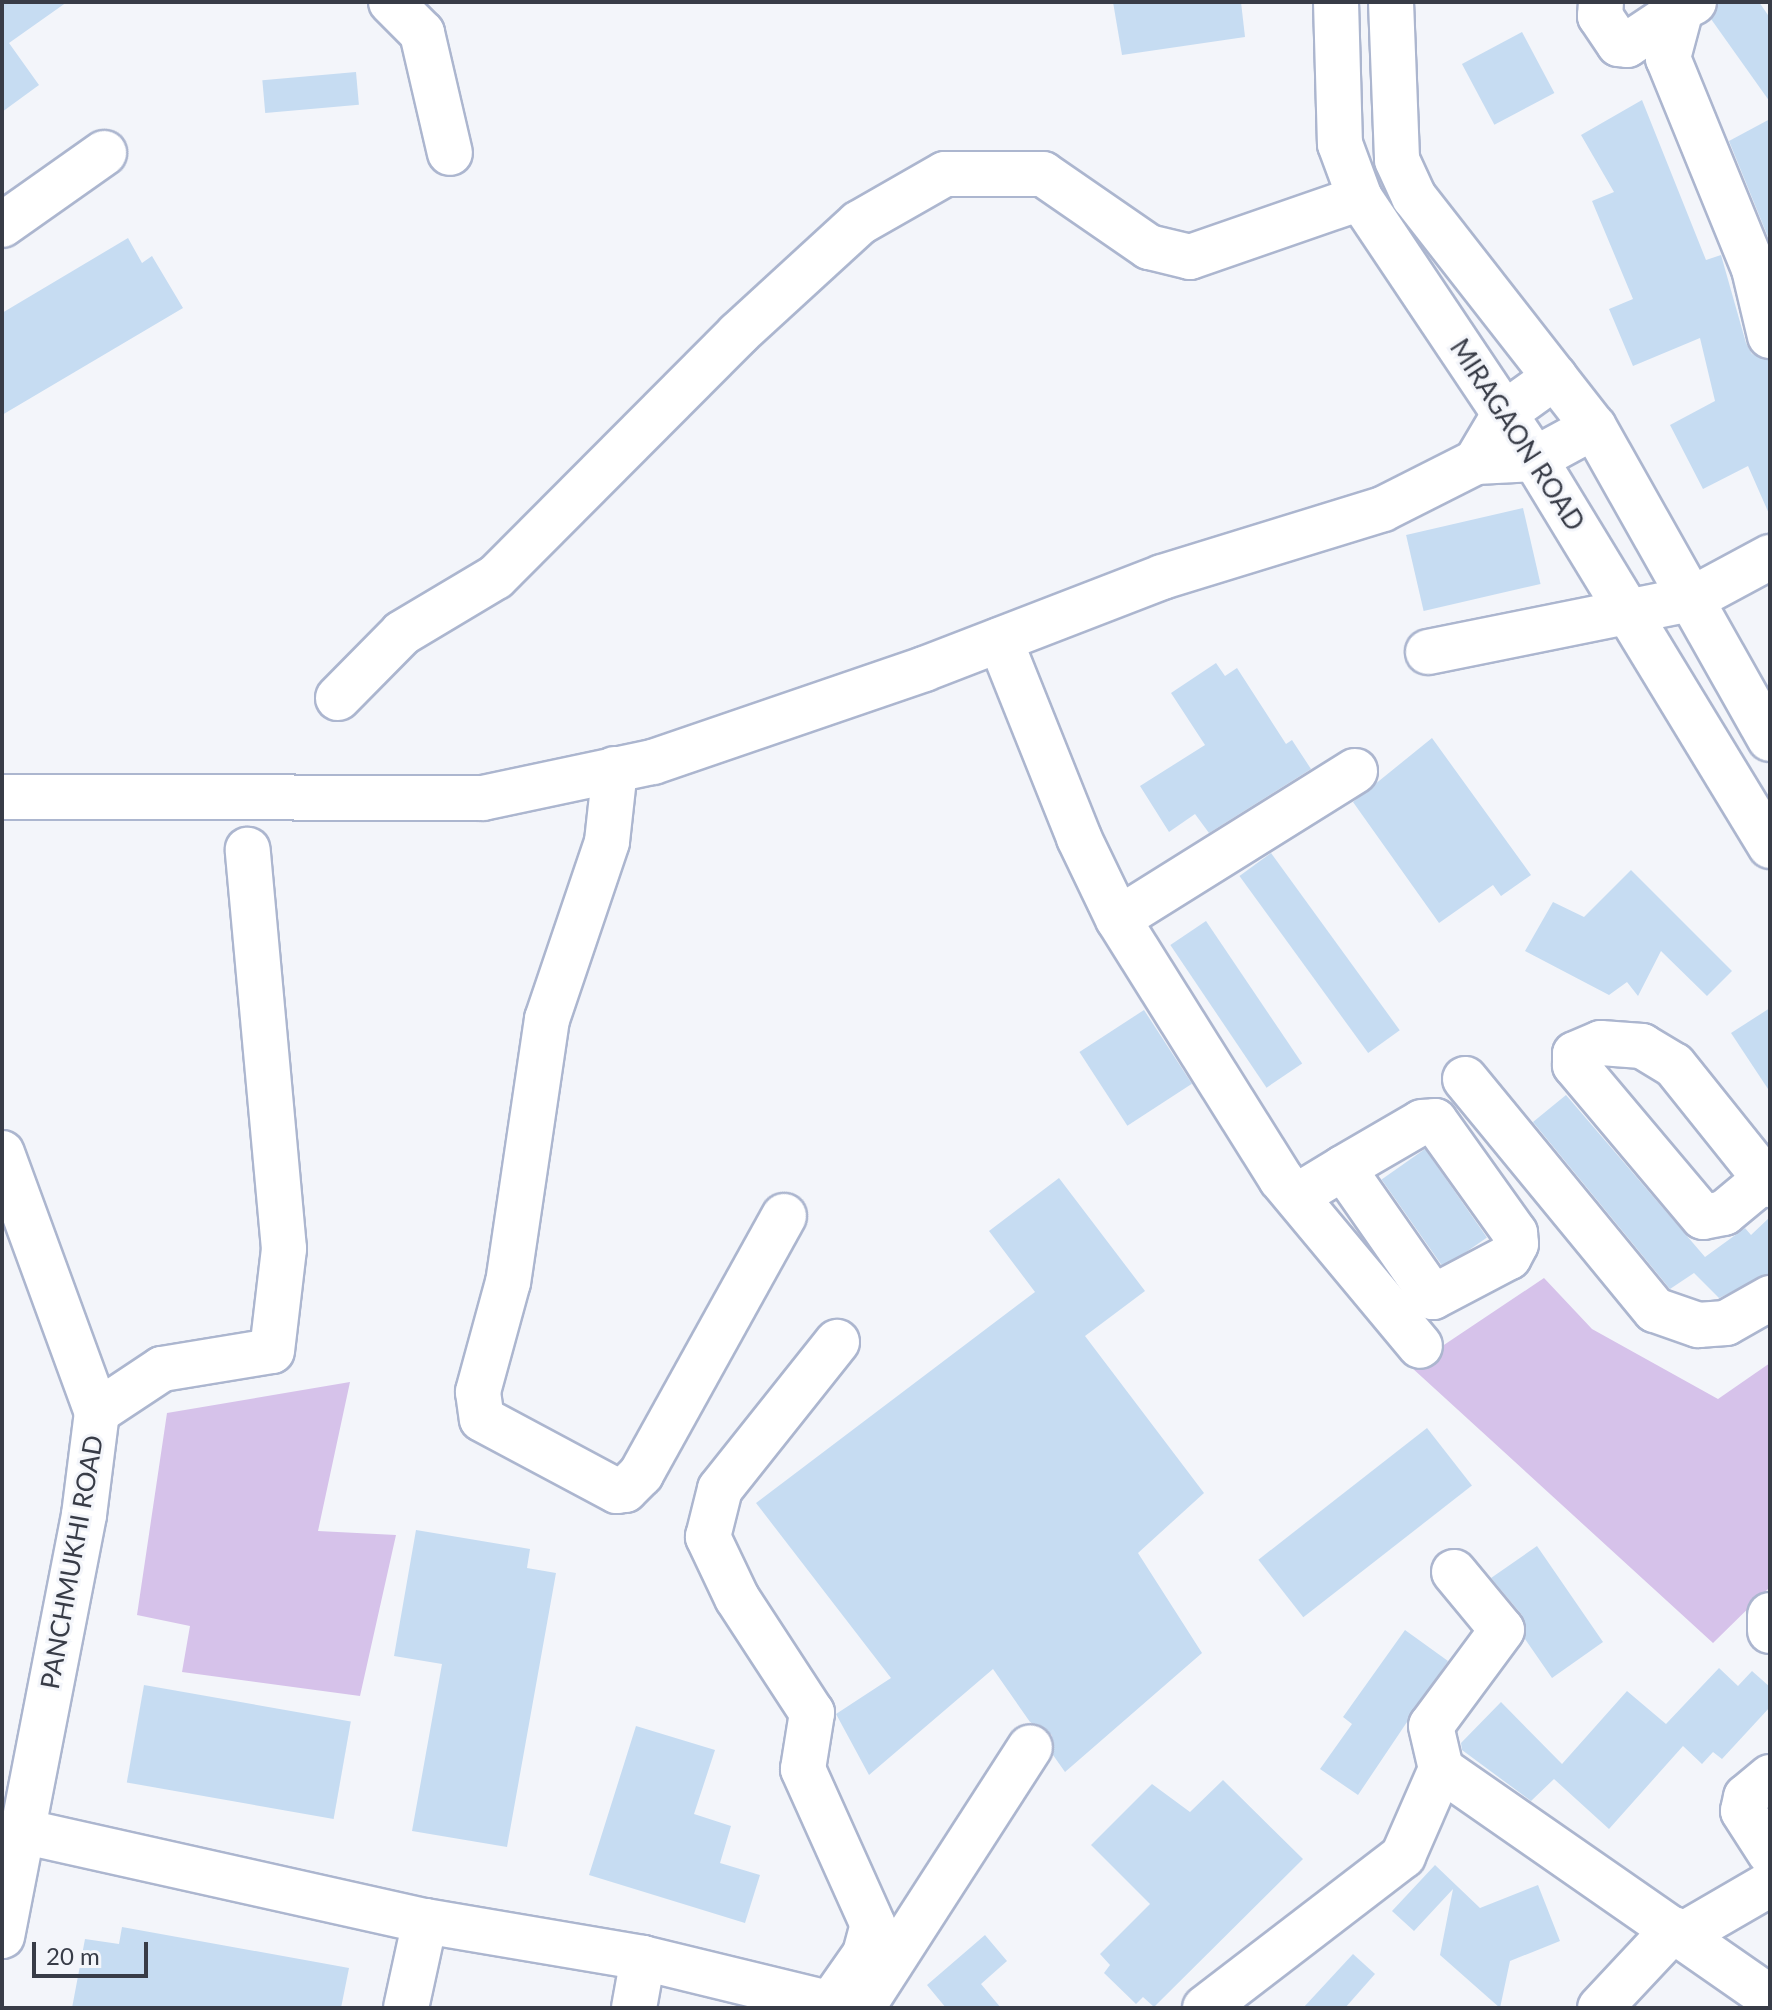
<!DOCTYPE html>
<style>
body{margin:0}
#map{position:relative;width:1772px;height:2010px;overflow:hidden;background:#f3f5fa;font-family:Lato,sans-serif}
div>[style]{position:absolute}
.green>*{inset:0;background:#d6c2ea}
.building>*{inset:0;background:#c6dcf2;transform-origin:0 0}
.roads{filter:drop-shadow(2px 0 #acb6cf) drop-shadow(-2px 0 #acb6cf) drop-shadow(0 2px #acb6cf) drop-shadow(0 -2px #acb6cf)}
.minor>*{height:44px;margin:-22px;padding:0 22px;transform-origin:22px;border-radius:22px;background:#fff}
.major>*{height:44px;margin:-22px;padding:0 22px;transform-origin:22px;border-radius:22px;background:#fff}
span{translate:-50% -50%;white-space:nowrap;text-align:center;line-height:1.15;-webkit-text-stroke:6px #f3f5fa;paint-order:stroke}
.street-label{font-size:26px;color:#383c47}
.frame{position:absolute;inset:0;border:4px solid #383c47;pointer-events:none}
.scale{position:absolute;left:32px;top:1942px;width:116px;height:36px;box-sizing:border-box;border:4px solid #383c47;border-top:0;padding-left:10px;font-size:24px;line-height:28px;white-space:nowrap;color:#383c47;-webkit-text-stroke:6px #f3f5fa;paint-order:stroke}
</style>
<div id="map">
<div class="green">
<div style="clip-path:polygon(1544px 1278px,1592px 1329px,1718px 1399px,1770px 1363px,1770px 1587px,1713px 1643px,1411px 1367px)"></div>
<div style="clip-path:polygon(350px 1382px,318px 1531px,396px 1535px,360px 1696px,182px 1672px,190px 1626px,137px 1615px,167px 1413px)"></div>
</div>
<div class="building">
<div style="clip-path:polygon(2px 2px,67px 2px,9px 43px,39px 85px,2px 112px)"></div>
<div style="clip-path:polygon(1113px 2px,1241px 2px,1245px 37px,1122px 55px)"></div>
<div style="clip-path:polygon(1719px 2px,1759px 2px,1770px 18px,1770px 102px,1711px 19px)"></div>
<div style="left:1522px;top:32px;width:69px;height:68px;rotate:62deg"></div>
<div style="left:356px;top:72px;width:33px;height:94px;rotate:85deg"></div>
<div style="clip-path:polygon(1642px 100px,1706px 260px,1721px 255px,1746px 343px,1752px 354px,1770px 360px,1770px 516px,1748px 466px,1703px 489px,1670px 425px,1715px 401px,1700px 338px,1633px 366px,1609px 309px,1633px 299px,1592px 201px,1614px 192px,1581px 135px)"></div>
<div style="clip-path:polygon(1770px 119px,1770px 242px,1729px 141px)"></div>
<div style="clip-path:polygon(128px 238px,142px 263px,152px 256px,183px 308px,2px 415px,2px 313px)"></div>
<div style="left:1523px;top:508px;width:78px;height:120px;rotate:77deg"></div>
<div style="clip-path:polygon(1216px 663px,1225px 676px,1237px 668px,1286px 744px,1292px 740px,1311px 769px,1209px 833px,1195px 814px,1169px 832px,1140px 786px,1205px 745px,1171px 693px)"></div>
<div style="clip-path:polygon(1432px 738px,1531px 875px,1501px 896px,1493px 885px,1439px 923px,1353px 802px)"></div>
<div style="left:1271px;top:853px;width:219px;height:39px;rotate:54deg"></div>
<div style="clip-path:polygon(1631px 870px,1732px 971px,1707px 996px,1661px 951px,1638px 996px,1627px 982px,1609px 995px,1525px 951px,1553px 902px,1584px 917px)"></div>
<div style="left:1206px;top:921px;width:172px;height:43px;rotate:56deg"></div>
<div style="clip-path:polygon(1770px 1008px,1770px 1092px,1731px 1033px)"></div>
<div style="left:1144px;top:1010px;width:88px;height:77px;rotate:57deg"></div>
<div style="clip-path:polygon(1566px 1095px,1705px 1257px,1745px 1228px,1751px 1235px,1770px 1217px,1770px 1273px,1719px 1298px,1694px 1273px,1670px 1289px,1533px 1122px)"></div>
<div style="left:1425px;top:1149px;width:108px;height:53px;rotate:55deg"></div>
<div style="clip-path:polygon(1059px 1178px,1145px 1291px,1085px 1336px,1204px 1493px,1138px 1553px,1202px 1653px,1065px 1772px,1053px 1755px,1052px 1735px,1030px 1722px,993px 1669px,869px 1775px,836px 1714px,891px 1678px,756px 1503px,1035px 1292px,989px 1231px)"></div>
<div style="left:1427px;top:1428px;width:73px;height:214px;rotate:52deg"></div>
<div style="clip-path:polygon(416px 1530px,530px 1549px,527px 1568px,556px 1573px,507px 1847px,412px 1831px,442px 1664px,394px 1656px)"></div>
<div style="clip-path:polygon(1537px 1546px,1603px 1642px,1552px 1678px,1525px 1639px,1522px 1615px,1491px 1578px)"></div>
<div style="clip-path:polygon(1405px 1630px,1448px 1661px,1358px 1795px,1320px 1769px,1352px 1724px,1343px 1717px)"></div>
<div style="clip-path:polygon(1719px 1668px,1738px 1686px,1752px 1671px,1770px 1687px,1770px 1707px,1722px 1759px,1713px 1752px,1702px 1764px,1683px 1746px,1609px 1829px,1554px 1779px,1531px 1801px,1462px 1750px,1461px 1743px,1501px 1702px,1562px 1764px,1627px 1691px,1666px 1724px)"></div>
<div style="left:144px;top:1685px;width:210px;height:99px;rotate:10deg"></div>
<div style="clip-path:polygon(636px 1726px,715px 1750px,694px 1814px,731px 1826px,720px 1863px,760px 1875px,745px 1923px,589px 1875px)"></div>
<div style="clip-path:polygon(1223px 1780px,1303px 1859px,1154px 2007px,1143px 1997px,1136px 2004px,1104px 1973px,1110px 1965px,1100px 1954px,1150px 1904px,1091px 1845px,1152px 1784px,1190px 1812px)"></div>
<div style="clip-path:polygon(1435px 1865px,1480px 1908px,1538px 1885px,1560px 1941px,1510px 1961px,1500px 2008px,1440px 1955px,1453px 1889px,1414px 1931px,1392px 1911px)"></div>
<div style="clip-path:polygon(122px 1927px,349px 1968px,341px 2008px,72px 2008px,85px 1939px,119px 1944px)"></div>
<div style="clip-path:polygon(985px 1935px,1007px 1961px,981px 1984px,1001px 2008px,946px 2008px,927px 1985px)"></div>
<div style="clip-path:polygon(1353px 1954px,1375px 1974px,1345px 2008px,1303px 2008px)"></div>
</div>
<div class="roads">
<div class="minor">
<div style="left:391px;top:2px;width:44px;rotate:45deg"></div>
<div style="left:422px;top:33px;width:123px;rotate:76.9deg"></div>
<div style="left:1601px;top:2px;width:14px;rotate:94deg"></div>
<div style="left:1600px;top:16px;width:34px;rotate:56deg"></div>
<div style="left:1619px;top:44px;width:8px;rotate:7deg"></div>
<div style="left:1627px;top:45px;width:65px;rotate:-33.7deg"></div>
<div style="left:1694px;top:2px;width:15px;rotate:152deg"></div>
<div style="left:1681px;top:9px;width:51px;rotate:104.9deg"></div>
<div style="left:1668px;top:58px;width:228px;rotate:67.8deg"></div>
<div style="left:1754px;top:269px;width:69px;rotate:76.6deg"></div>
<div style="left:2px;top:225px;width:125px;rotate:-35.2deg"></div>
<div style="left:1555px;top:377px;width:62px;rotate:144.2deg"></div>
<div style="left:1505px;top:413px;width:57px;rotate:120.6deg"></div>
<div style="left:1476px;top:462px;width:59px;rotate:-2.9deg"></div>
<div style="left:1535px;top:459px;width:67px;rotate:-28.5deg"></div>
<div style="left:1000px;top:640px;width:213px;rotate:68.2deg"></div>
<div style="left:1079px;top:838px;width:90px;rotate:64.3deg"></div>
<div style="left:1428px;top:652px;width:269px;rotate:-11.4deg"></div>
<div style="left:1692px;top:599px;width:89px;rotate:-28.3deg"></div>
<div style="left:338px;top:698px;width:91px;rotate:-45.4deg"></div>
<div style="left:402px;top:633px;width:109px;rotate:-30.8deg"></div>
<div style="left:496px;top:577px;width:343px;rotate:-45.1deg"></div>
<div style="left:738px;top:334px;width:164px;rotate:-42.5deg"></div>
<div style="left:859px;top:223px;width:99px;rotate:-29.7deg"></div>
<div style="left:945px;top:174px;width:98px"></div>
<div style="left:1043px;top:174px;width:129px;rotate:34.6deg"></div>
<div style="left:1149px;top:247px;width:42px;rotate:13.7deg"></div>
<div style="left:1190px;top:257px;width:180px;rotate:-19.1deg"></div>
<div style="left:615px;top:769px;width:73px;rotate:96.3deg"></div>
<div style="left:607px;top:842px;width:187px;rotate:108.7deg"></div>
<div style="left:547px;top:1019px;width:266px;rotate:98.4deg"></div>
<div style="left:508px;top:1282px;width:114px;rotate:105.3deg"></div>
<div style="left:478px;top:1392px;width:27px;rotate:82deg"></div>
<div style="left:482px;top:1419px;width:153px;rotate:28.1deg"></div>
<div style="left:617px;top:1491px;width:8px;rotate:-7deg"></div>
<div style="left:625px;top:1490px;width:23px;rotate:-45deg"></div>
<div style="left:641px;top:1474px;width:295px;rotate:-61deg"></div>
<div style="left:1355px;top:771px;width:279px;rotate:148deg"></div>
<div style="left:1118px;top:919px;width:307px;rotate:57.9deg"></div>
<div style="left:1281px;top:1179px;width:217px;rotate:50.2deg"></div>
<div style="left:2px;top:797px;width:481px;rotate:0.1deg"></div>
<div style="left:483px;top:798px;width:174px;rotate:-12deg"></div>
<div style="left:653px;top:762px;width:287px;rotate:-18.9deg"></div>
<div style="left:924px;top:669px;width:255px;rotate:-21.1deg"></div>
<div style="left:1162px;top:577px;width:231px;rotate:-17.1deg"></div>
<div style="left:1383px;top:509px;width:104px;rotate:-26.8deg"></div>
<div style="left:1465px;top:1079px;width:299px;rotate:50.6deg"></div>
<div style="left:1655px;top:1310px;width:46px;rotate:19.2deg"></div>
<div style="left:1698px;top:1325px;width:28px;rotate:-4deg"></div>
<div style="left:1726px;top:1323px;width:51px;rotate:-29.6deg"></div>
<div style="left:2px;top:1153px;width:276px;rotate:69.9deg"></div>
<div style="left:97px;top:1412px;width:104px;rotate:97.2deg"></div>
<div style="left:84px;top:1515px;width:429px;rotate:101deg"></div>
<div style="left:1765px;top:1179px;width:53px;rotate:140.3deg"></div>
<div style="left:1724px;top:1213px;width:21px;rotate:169deg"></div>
<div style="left:1703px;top:1217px;width:199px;rotate:-130.1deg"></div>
<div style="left:1575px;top:1065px;width:11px;rotate:-90deg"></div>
<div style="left:1575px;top:1054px;width:28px;rotate:-23deg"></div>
<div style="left:1601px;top:1043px;width:41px;rotate:4.2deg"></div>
<div style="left:1642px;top:1046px;width:37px;rotate:31deg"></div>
<div style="left:1674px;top:1065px;width:154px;rotate:51.3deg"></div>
<div style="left:1297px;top:1196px;width:54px;rotate:-31.3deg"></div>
<div style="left:1343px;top:1168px;width:91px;rotate:-30.2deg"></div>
<div style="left:1422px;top:1122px;width:13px;rotate:-4deg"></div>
<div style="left:1435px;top:1121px;width:138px;rotate:54.5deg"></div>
<div style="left:1515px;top:1233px;width:11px;rotate:85deg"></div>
<div style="left:1516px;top:1244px;width:15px;rotate:118deg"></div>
<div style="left:1509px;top:1257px;width:86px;rotate:152.2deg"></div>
<div style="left:1433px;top:1297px;width:157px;rotate:-124.9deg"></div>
<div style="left:97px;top:1412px;width:78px;rotate:-33.5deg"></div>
<div style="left:162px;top:1369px;width:111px;rotate:-9.3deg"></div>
<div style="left:272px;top:1351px;width:103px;rotate:-83.3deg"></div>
<div style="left:284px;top:1249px;width:401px;rotate:-95.2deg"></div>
<div style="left:1454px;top:1572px;width:75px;rotate:50.4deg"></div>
<div style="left:1502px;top:1630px;width:119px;rotate:126.5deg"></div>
<div style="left:1431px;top:1726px;width:44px;rotate:76.9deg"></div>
<div style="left:1441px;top:1769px;width:401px;rotate:34.8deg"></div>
<div style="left:1770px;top:1615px;width:16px;rotate:90deg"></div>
<div style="left:1770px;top:1777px;width:31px;rotate:140deg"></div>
<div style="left:1746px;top:1797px;width:14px;rotate:102deg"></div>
<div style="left:1743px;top:1811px;width:50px;rotate:57.3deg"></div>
<div style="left:22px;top:1831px;width:413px;rotate:12.6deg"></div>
<div style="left:425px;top:1921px;width:221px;rotate:9.6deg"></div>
<div style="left:643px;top:1958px;width:211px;rotate:13.7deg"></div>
<div style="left:1682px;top:1935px;width:102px;rotate:-30.1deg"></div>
<div style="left:830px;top:2004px;width:61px;rotate:-55deg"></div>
<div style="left:865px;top:1954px;width:30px;rotate:-75deg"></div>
<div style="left:873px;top:1925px;width:171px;rotate:-114.2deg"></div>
<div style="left:803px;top:1769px;width:57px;rotate:-80.9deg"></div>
<div style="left:812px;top:1713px;width:137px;rotate:-123.1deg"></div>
<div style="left:737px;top:1598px;width:68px;rotate:-115.4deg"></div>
<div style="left:708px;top:1537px;width:49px;rotate:-76deg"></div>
<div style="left:720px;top:1489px;width:188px;rotate:-51.5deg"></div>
<div style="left:406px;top:2008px;width:89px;rotate:-77.7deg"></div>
<div style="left:634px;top:2008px;width:51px;rotate:-79.8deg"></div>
<div style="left:862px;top:2008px;width:310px;rotate:-57.2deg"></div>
<div style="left:1205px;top:2008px;width:250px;rotate:-37.5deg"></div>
<div style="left:1403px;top:1856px;width:95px;rotate:-66.4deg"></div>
<div style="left:1600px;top:2008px;width:108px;rotate:-46.9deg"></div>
</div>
<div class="major">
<div style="left:1336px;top:2px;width:142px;rotate:88.4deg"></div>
<div style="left:1340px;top:144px;width:58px;rotate:69.7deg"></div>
<div style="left:1360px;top:198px;width:314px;rotate:56.2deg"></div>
<div style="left:1535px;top:459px;width:453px;rotate:58.7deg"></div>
<div style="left:1391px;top:2px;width:158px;rotate:87.8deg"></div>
<div style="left:1397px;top:160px;width:41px;rotate:65.3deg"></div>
<div style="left:1414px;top:197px;width:292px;rotate:52deg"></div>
<div style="left:1594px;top:427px;width:358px;rotate:60.6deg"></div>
</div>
</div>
<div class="street-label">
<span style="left:1517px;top:435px;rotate:57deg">MIRAGAON ROAD</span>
<span style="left:72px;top:1562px;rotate:-80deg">PANCHMUKHI ROAD</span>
</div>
<div class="frame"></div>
<div class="scale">20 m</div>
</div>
